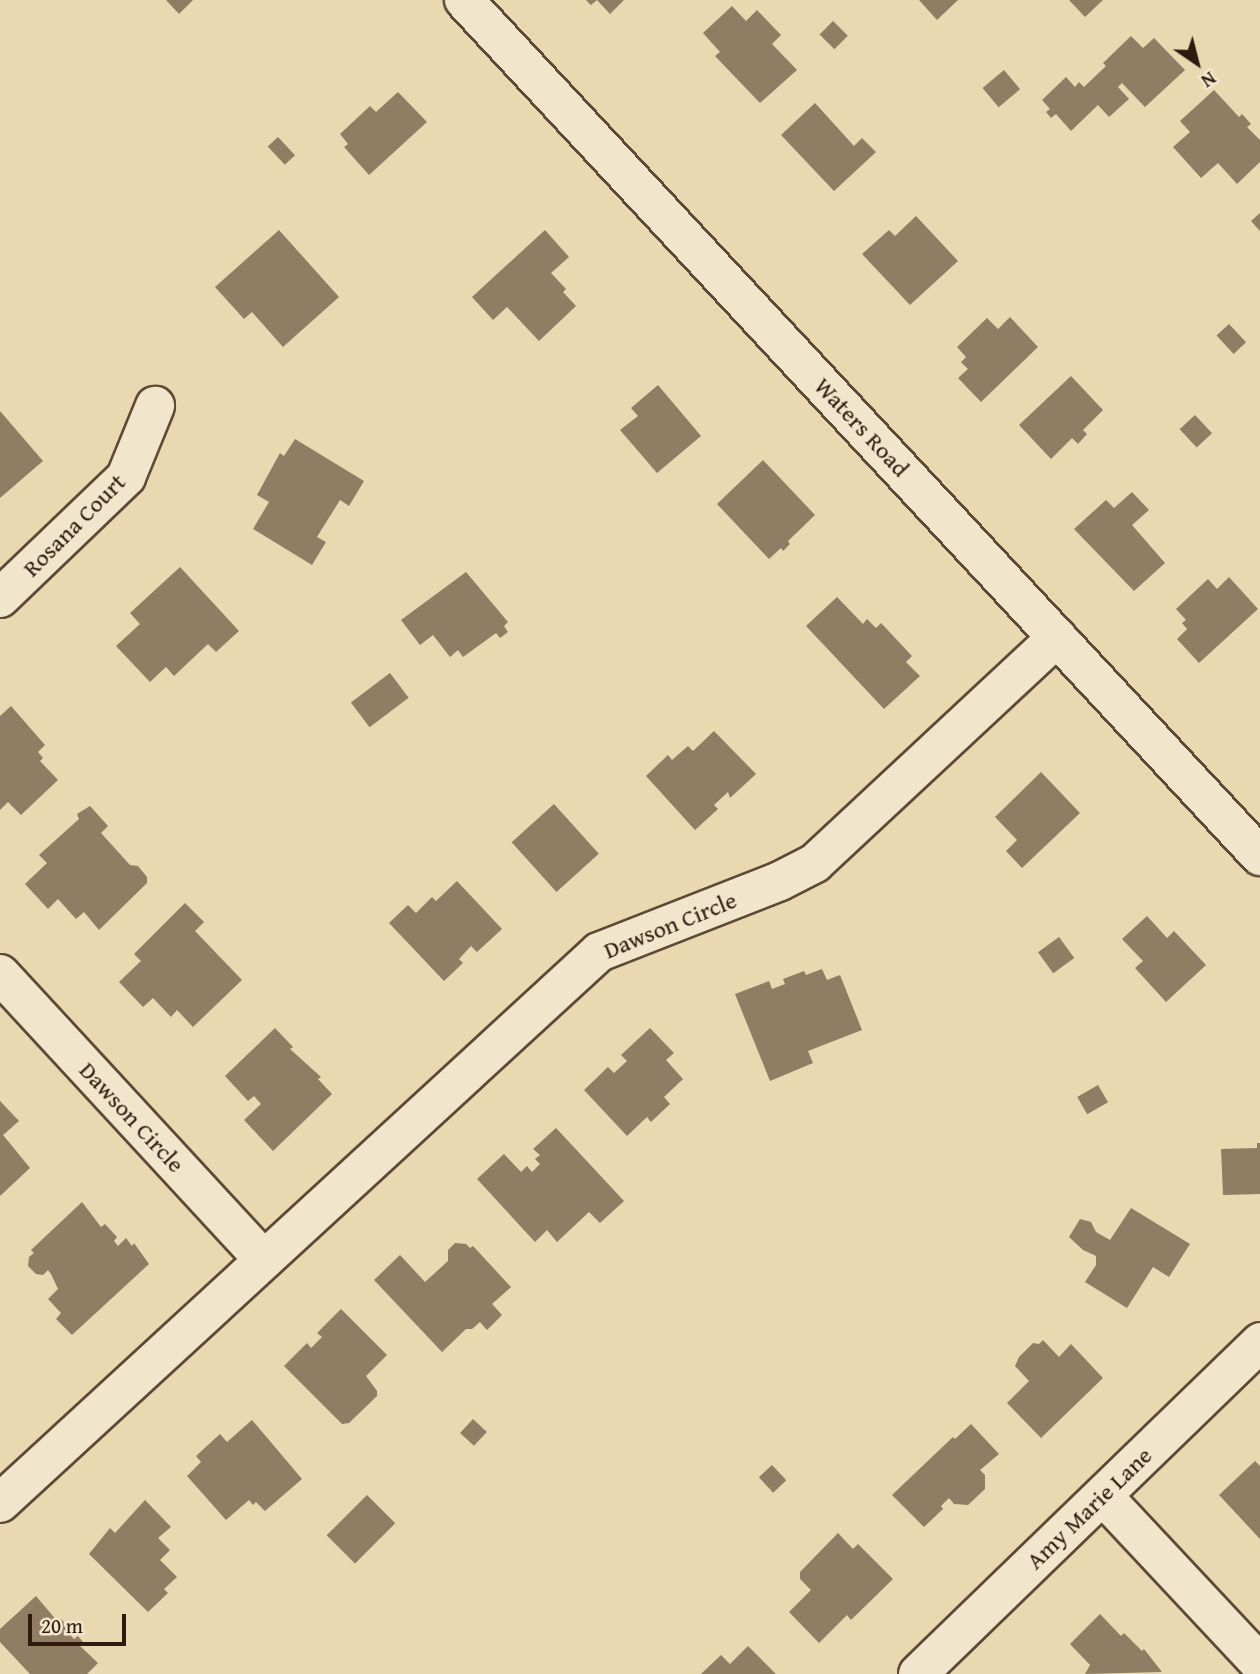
<!DOCTYPE html>
<style>
body{margin:0}
#map{position:relative;width:1260px;height:1674px;overflow:hidden;background:#ead8b1;font-family:"Gentium Book Plus",serif}
div>[style]{position:absolute}
.building>*{inset:0;background:#907d63;transform-origin:0 0}
.roads{filter:drop-shadow(2px 0 #5d4a37) drop-shadow(-2px 0 #5d4a37) drop-shadow(0 2px #5d4a37) drop-shadow(0 -2px #5d4a37)}
.minor>*{height:38px;margin:-19px;padding:0 19px;transform-origin:19px;border-radius:19px;background:#f1e6cc}
span{translate:-50% -50%;white-space:nowrap;text-align:center;line-height:1.15;-webkit-text-stroke:5px #f1e6cc;paint-order:stroke}
.street-label{font-size:24px;color:#2e1a0e}
.north{position:absolute;left:1162px;top:28px;width:70px;height:70px;-webkit-text-stroke:5px #f1e6cc;paint-order:stroke;rotate:145deg;font-size:19px;font-weight:700;line-height:28px;text-align:center;color:#2e1a0e}
.north::after{content:'';display:block;margin:auto;width:24px;height:32px;background:#2e1a0e;clip-path:polygon(50% 0,100% 100%,50% 72%,0 100%)}
.scale{position:absolute;left:28px;top:1614px;width:98px;height:32px;box-sizing:border-box;border:4px solid #2e1a0e;border-top:0;padding-left:9px;font-size:21px;line-height:24px;white-space:nowrap;color:#2e1a0e;-webkit-text-stroke:5px #f1e6cc;paint-order:stroke}
</style>
<div id="map">
<div class="building">
<div style="clip-path:polygon(166px 0,193px 0,179px 14px)"></div>
<div style="clip-path:polygon(586px 0,624px 0,610px 14px,597px 0,591px 5px)"></div>
<div style="clip-path:polygon(919px 0,958px 0,937px 20px)"></div>
<div style="clip-path:polygon(1069px 0,1103px 0,1085px 17px)"></div>
<div style="clip-path:polygon(732px 6px,746px 21px,757px 10px,781px 35px,772px 44px,797px 70px,760px 103px,715px 56px,720px 52px,703px 33px)"></div>
<div style="left:833px;top:21px;width:21px;height:19px;rotate:45deg"></div>
<div style="clip-path:polygon(1131px 36px,1143px 48px,1154px 38px,1185px 70px,1145px 107px,1122px 83px,1118px 87px,1129px 99px,1109px 117px,1098px 105px,1071px 131px,1056px 114px,1051px 118px,1046px 112px,1050px 109px,1042px 100px,1066px 77px,1075px 87px,1079px 82px,1084px 87px,1106px 66px,1103px 63px)"></div>
<div style="left:1004px;top:70px;width:25px;height:28px;rotate:50deg"></div>
<div style="clip-path:polygon(1214px 90px,1239px 117px,1242px 114px,1251px 124px,1247px 127px,1260px 140px,1260px 162px,1237px 184px,1218px 163px,1201px 178px,1173px 147px,1190px 132px,1180px 121px)"></div>
<div style="clip-path:polygon(398px 92px,427px 122px,369px 175px,344px 147px,348px 144px,340px 134px,370px 106px,376px 112px)"></div>
<div style="clip-path:polygon(815px 103px,854px 146px,862px 138px,876px 152px,834px 191px,781px 135px)"></div>
<div style="left:278px;top:137px;width:25px;height:14px;rotate:47deg"></div>
<div style="clip-path:polygon(1260px 213px,1260px 231px,1251px 221px)"></div>
<div style="clip-path:polygon(916px 216px,958px 261px,910px 305px,862px 254px,889px 230px,895px 236px)"></div>
<div style="clip-path:polygon(279px 230px,339px 297px,283px 347px,252px 312px,244px 319px,215px 287px)"></div>
<div style="clip-path:polygon(545px 230px,569px 257px,551px 273px,566px 289px,563px 292px,576px 306px,539px 341px,507px 307px,493px 320px,472px 297px)"></div>
<div style="clip-path:polygon(1010px 317px,1038px 347px,981px 402px,958px 378px,968px 369px,961px 362px,966px 357px,957px 347px,987px 318px,998px 329px)"></div>
<div style="left:1229px;top:324px;width:25px;height:17px;rotate:47deg"></div>
<div style="clip-path:polygon(1071px 376px,1103px 410px,1083px 430px,1087px 434px,1078px 444px,1072px 438px,1051px 459px,1019px 425px)"></div>
<div style="clip-path:polygon(658px 385px,701px 436px,657px 473px,620px 430px,638px 416px,631px 408px)"></div>
<div style="clip-path:polygon(0 411px,43px 461px,0 498px)"></div>
<div style="left:1195px;top:415px;width:25px;height:21px;rotate:47deg"></div>
<div style="clip-path:polygon(295px 439px,364px 481px,349px 506px,340px 500px,317px 537px,326px 542px,312px 565px,253px 529px,269px 502px,257px 495px,280px 453px,284px 456px)"></div>
<div style="clip-path:polygon(763px 460px,815px 515px,788px 541px,790px 544px,783px 551px,781px 548px,769px 559px,717px 504px)"></div>
<div style="clip-path:polygon(1132px 492px,1149px 510px,1132px 525px,1165px 563px,1134px 591px,1074px 529px,1106px 500px,1114px 508px)"></div>
<div style="clip-path:polygon(180px 567px,239px 631px,216px 652px,208px 644px,174px 676px,166px 667px,150px 682px,116px 646px,140px 624px,130px 613px)"></div>
<div style="clip-path:polygon(466px 572px,508px 622px,504px 626px,508px 632px,500px 638px,496px 633px,463px 657px,458px 650px,450px 657px,433px 635px,420px 645px,401px 620px)"></div>
<div style="clip-path:polygon(1229px 577px,1258px 609px,1199px 663px,1177px 639px,1187px 629px,1182px 623px,1186px 620px,1176px 609px,1208px 579px,1217px 589px)"></div>
<div style="clip-path:polygon(837px 597px,863px 624px,867px 619px,876px 628px,881px 623px,912px 656px,906px 662px,920px 676px,884px 709px,806px 626px)"></div>
<div style="left:390px;top:673px;width:31px;height:49px;rotate:53deg"></div>
<div style="clip-path:polygon(11px 706px,45px 745px,38px 752px,43px 758px,40px 761px,58px 780px,21px 815px,8px 802px,0 810px,0 716px)"></div>
<div style="clip-path:polygon(714px 731px,756px 774px,730px 798px,728px 792px,714px 805px,718px 809px,695px 830px,646px 776px,668px 755px,672px 760px,688px 746px,693px 751px)"></div>
<div style="clip-path:polygon(1041px 772px,1080px 813px,1022px 868px,1006px 851px,1017px 840px,995px 817px)"></div>
<div style="left:554px;top:804px;width:67px;height:57px;rotate:48deg"></div>
<div style="clip-path:polygon(90px 806px,108px 826px,101px 833px,130px 865px,138px 866px,147px 877px,147px 883px,99px 930px,84px 912px,76px 919px,58px 899px,48px 909px,25px 884px,47px 863px,39px 855px,79px 819px,77px 814px)"></div>
<div style="clip-path:polygon(457px 881px,502px 929px,477px 952px,471px 946px,459px 959px,463px 963px,444px 981px,389px 923px,408px 905px,416px 913px,432px 897px,436px 901px)"></div>
<div style="clip-path:polygon(185px 903px,204px 922px,195px 931px,242px 980px,193px 1027px,177px 1010px,171px 1017px,153px 998px,143px 1007px,119px 982px,141px 961px,134px 954px)"></div>
<div style="clip-path:polygon(1147px 916px,1167px 938px,1174px 931px,1206px 965px,1166px 1002px,1135px 968px,1143px 961px,1122px 939px)"></div>
<div style="left:1059px;top:937px;width:26px;height:26px;rotate:54deg"></div>
<div style="clip-path:polygon(822px 969px,827px 980px,840px 975px,862px 1030px,808px 1051px,813px 1063px,770px 1081px,735px 994px,769px 981px,772px 989px,785px 984px,783px 979px,804px 971px,806px 975px)"></div>
<div style="clip-path:polygon(275px 1028px,293px 1047px,290px 1049px,321px 1077px,318px 1079px,332px 1094px,273px 1151px,244px 1120px,261px 1104px,254px 1096px,248px 1101px,225px 1076px)"></div>
<div style="clip-path:polygon(650px 1028px,674px 1053px,666px 1060px,683px 1079px,664px 1097px,670px 1104px,651px 1122px,647px 1117px,627px 1136px,584px 1090px,608px 1067px,614px 1073px,627px 1061px,621px 1055px)"></div>
<div style="left:1098px;top:1085px;width:20px;height:24px;rotate:60deg"></div>
<div style="clip-path:polygon(0 1101px,19px 1121px,3px 1135px,30px 1168px,0 1196px)"></div>
<div style="clip-path:polygon(556px 1128px,624px 1201px,600px 1223px,589px 1212px,557px 1242px,547px 1230px,535px 1242px,477px 1179px,504px 1154px,521px 1172px,527px 1166px,532px 1172px,540px 1164px,535px 1159px,540px 1155px,533px 1149px)"></div>
<div style="clip-path:polygon(1257px 1143px,1260px 1143px,1260px 1194px,1223px 1195px,1221px 1149px,1257px 1148px)"></div>
<div style="clip-path:polygon(82px 1202px,101px 1227px,105px 1224px,117px 1237px,114px 1241px,118px 1246px,126px 1238px,132px 1246px,134px 1243px,149px 1264px,72px 1335px,56px 1319px,61px 1313px,48px 1299px,58px 1289px,51px 1274px,48px 1270px,43px 1275px,36px 1274px,28px 1266px,29px 1257px,34px 1253px,31px 1250px)"></div>
<div style="clip-path:polygon(1131px 1208px,1190px 1244px,1169px 1277px,1153px 1267px,1127px 1308px,1085px 1282px,1096px 1265px,1096px 1256px,1083px 1250px,1069px 1237px,1080px 1219px,1091px 1222px,1096px 1232px,1110px 1240px)"></div>
<div style="clip-path:polygon(455px 1243px,466px 1244px,470px 1248px,473px 1246px,511px 1287px,492px 1304px,502px 1315px,487px 1330px,480px 1322px,472px 1329px,466px 1329px,442px 1352px,374px 1280px,400px 1255px,425px 1282px,448px 1261px,448px 1250px)"></div>
<div style="clip-path:polygon(341px 1309px,387px 1355px,366px 1376px,377px 1391px,377px 1396px,349px 1423px,342px 1424px,284px 1366px,307px 1343px,311px 1348px,322px 1337px,317px 1333px)"></div>
<div style="clip-path:polygon(1043px 1340px,1059px 1357px,1071px 1344px,1103px 1378px,1041px 1438px,1007px 1403px,1029px 1381px,1015px 1366px,1019px 1357px,1033px 1343px,1039px 1344px)"></div>
<div style="left:473px;top:1419px;width:19px;height:19px;rotate:43deg"></div>
<div style="clip-path:polygon(252px 1420px,302px 1479px,265px 1511px,256px 1502px,253px 1505px,249px 1500px,226px 1520px,187px 1476px,201px 1462px,196px 1456px,220px 1434px,227px 1442px)"></div>
<div style="clip-path:polygon(971px 1424px,999px 1454px,980px 1470px,985px 1475px,985px 1489px,968px 1505px,954px 1504px,949px 1498px,941px 1506px,943px 1509px,924px 1527px,892px 1495px,953px 1437px,955px 1439px)"></div>
<div style="clip-path:polygon(1255px 1461px,1260px 1466px,1260px 1539px,1219px 1495px)"></div>
<div style="left:772px;top:1465px;width:21px;height:18px;rotate:47deg"></div>
<div style="left:367px;top:1495px;width:40px;height:57px;rotate:45deg"></div>
<div style="clip-path:polygon(145px 1500px,171px 1527px,158px 1538px,170px 1550px,160px 1560px,177px 1577px,164px 1589px,168px 1593px,148px 1612px,89px 1554px,110px 1528px,115px 1533px)"></div>
<div style="clip-path:polygon(838px 1533px,853px 1549px,858px 1544px,893px 1579px,851px 1620px,847px 1615px,819px 1643px,789px 1612px,811px 1590px,800px 1579px,800px 1572px)"></div>
<div style="clip-path:polygon(36px 1596px,58px 1622px,61px 1619px,75px 1633px,71px 1636px,74px 1639px,78px 1636px,83px 1642px,80px 1646px,98px 1663px,87px 1674px,30px 1674px,0 1642px,0 1629px)"></div>
<div style="clip-path:polygon(1100px 1614px,1121px 1636px,1124px 1633px,1142px 1651px,1144px 1649px,1162px 1672px,1085px 1674px,1090px 1665px,1070px 1644px)"></div>
<div style="clip-path:polygon(748px 1646px,776px 1674px,701px 1674px,721px 1655px,730px 1664px)"></div>
</div>
<div class="roads">
<div class="minor">
<div style="left:464px;top:0;width:1169px;rotate:47.08deg"></div>
<div style="left:0;top:598px;width:175px;rotate:-43.8deg"></div>
<div style="left:126px;top:477px;width:77px;rotate:-67.8deg"></div>
<div style="left:0;top:974px;width:389px;rotate:47.3deg"></div>
<div style="left:1103px;top:1496px;width:230px;rotate:46.9deg"></div>
<div style="left:0;top:1503px;width:814px;rotate:-42.61deg"></div>
<div style="left:599px;top:952px;width:194px;rotate:-21.4deg"></div>
<div style="left:780px;top:881px;width:39px;rotate:-27deg"></div>
<div style="left:815px;top:863px;width:331px;rotate:-43deg"></div>
<div style="left:918px;top:1674px;width:477px;rotate:-44.1deg"></div>
</div>
</div>
<div class="street-label">
<span style="left:862px;top:427px;rotate:47deg">Waters Road</span>
<span style="left:74px;top:525px;rotate:-45deg">Rosana Court</span>
<span style="left:670px;top:925px;rotate:-22deg">Dawson Circle</span>
<span style="left:132px;top:1117px;rotate:47deg">Dawson Circle</span>
<span style="left:1089px;top:1508px;rotate:-44deg">Amy Marie Lane</span>
</div>
<div class="north">N</div>
<div class="scale">20 m</div>
</div>
